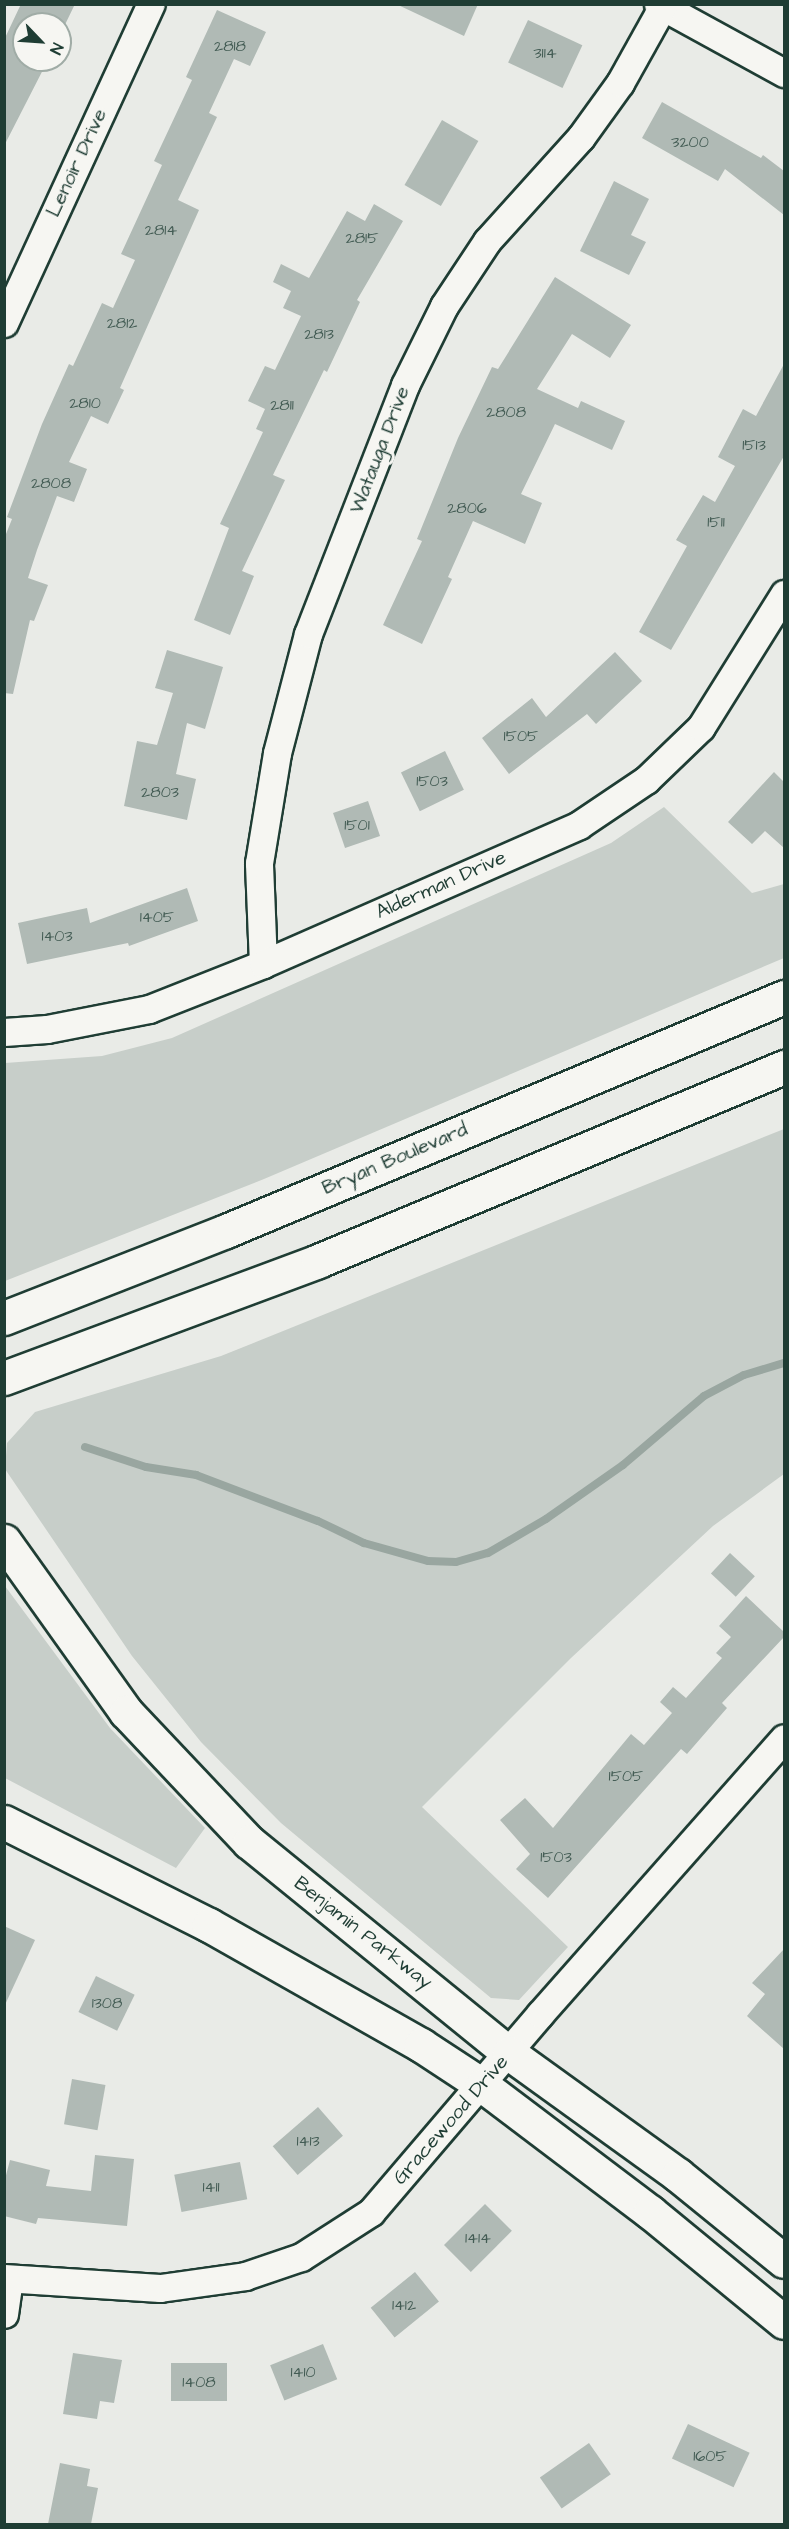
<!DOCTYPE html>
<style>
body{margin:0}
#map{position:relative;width:789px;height:2529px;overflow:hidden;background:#e9ebe7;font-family:"Architects Daughter",sans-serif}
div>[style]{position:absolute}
.green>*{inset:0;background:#c7cec9}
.stream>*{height:8px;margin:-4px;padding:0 4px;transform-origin:4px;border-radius:4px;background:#99a6a0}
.building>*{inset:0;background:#b0bab5;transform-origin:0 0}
.roads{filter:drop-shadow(2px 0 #1f3d34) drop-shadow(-2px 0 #1f3d34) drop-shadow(0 2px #1f3d34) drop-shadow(0 -2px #1f3d34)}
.street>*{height:27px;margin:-13.5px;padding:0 13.5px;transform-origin:13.5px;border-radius:13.5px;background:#f6f6f2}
.primary>*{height:33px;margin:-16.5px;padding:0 16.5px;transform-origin:16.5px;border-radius:16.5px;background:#f6f6f2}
.highway>*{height:33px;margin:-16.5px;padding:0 16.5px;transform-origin:16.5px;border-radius:16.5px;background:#f6f6f2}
span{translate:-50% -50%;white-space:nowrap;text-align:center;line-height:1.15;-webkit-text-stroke:6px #f6f6f2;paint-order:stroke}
.number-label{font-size:16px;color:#435c54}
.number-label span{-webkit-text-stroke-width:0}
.street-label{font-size:20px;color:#1f3d34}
.frame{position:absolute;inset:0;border:6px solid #1f3d34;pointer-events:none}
.north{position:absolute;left:12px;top:12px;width:60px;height:60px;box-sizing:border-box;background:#f6f6f2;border:2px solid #a0aca6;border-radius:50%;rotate:115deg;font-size:16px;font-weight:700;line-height:24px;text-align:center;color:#1f3d34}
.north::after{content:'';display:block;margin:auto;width:21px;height:27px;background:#1f3d34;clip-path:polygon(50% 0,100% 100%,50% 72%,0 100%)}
</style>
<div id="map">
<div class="green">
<div style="clip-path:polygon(664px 807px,752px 893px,784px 884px,784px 958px,264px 1179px,5px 1281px,5px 1063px,102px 1056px,172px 1038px,611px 843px)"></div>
<div style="clip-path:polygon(784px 1129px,784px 1474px,713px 1526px,571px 1658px,422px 1807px,568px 1947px,519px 2000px,491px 1998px,281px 1823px,201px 1742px,132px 1656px,5px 1469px,7px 1443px,35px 1412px,221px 1356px)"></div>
<div style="clip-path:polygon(5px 1586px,110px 1728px,205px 1828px,176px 1868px,5px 1778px)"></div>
</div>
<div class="stream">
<div style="left:85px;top:1447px;width:64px;rotate:18.2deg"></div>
<div style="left:146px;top:1467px;width:51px;rotate:9.1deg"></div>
<div style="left:196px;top:1475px;width:130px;rotate:20.7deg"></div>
<div style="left:318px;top:1521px;width:51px;rotate:25.6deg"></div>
<div style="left:364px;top:1543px;width:66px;rotate:15.7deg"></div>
<div style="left:428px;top:1561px;width:28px;rotate:2deg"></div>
<div style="left:456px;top:1562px;width:33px;rotate:-16deg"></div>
<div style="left:488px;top:1553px;width:67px;rotate:-30.4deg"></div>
<div style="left:546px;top:1519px;width:94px;rotate:-35deg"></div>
<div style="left:623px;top:1465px;width:106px;rotate:-40.4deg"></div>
<div style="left:704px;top:1396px;width:45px;rotate:-27.7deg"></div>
<div style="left:744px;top:1375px;width:42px;rotate:-16.7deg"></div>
</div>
<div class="building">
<div style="clip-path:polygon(21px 4px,75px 4px,60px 35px,60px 24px,24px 24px,24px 60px,48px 60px,4px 146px,4px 40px)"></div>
<div style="clip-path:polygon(396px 4px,478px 4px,464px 36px)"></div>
<div style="clip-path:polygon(217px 10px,266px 32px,250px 66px,234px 59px,209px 113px,217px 117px,178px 200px,199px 210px,120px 388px,124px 390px,108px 424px,91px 416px,69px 462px,87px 469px,74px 502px,57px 496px,37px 550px,28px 578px,48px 585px,34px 621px,30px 620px,13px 694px,4px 693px,4px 539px,12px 519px,7px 517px,42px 424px,69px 364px,73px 366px,102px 303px,113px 308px,135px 260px,121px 254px,162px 165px,154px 161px,192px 80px,186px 77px)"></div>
<div style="left:528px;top:20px;width:60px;height:47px;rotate:25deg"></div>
<div style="clip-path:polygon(662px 102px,761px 158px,763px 155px,784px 171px,784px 215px,725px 169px,718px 181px,642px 138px)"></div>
<div style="left:442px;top:120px;width:42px;height:75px;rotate:30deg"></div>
<div style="clip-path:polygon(614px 181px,649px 199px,631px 235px,646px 242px,629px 275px,580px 251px)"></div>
<div style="clip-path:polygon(374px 204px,403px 221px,357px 300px,360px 302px,327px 372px,324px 370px,273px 475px,285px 480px,242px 571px,254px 576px,230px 635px,194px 620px,229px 528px,220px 524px,263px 432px,256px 429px,265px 409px,248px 401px,265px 366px,275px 370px,301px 316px,283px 308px,291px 291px,273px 282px,281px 264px,309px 278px,347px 211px,365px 221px)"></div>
<div style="clip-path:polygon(555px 277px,631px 325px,610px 358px,572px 334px,537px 389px,578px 408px,581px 401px,625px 421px,612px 450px,555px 424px,521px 494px,542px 503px,525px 544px,473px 521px,448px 577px,452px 579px,422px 644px,383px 625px,422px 541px,417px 539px,458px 438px,492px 367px,498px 369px)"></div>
<div style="clip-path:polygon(784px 364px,784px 456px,671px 650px,639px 632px,687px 546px,676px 540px,703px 495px,715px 502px,735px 466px,718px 457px,743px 409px,756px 416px)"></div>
<div style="clip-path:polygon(167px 650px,223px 667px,205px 729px,187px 723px,176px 774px,196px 779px,187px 820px,124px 806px,137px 741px,157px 745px,173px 693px,155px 688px)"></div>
<div style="clip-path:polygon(615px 652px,642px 681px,596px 724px,587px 714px,509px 774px,482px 738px,532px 698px,546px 717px)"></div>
<div style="left:445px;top:751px;width:43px;height:49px;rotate:64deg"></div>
<div style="clip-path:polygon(774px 772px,784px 782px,784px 848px,765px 831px,752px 844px,728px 822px)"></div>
<div style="left:368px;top:801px;width:37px;height:37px;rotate:71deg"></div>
<div style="clip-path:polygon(187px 888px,198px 921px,129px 946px,128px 943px,27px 964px,18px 923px,87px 908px,90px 923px)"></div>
<div style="left:730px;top:1553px;width:34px;height:28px;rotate:43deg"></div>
<div style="clip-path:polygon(746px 1596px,784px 1632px,784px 1637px,722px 1703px,727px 1708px,687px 1754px,681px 1749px,548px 1898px,516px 1869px,530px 1854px,500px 1820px,525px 1798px,553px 1828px,631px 1734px,644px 1745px,672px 1713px,660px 1702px,673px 1687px,686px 1698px,722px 1658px,716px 1653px,731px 1637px,719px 1626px)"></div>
<div style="clip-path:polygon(4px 1926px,35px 1940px,4px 2007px)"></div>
<div style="clip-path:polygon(784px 1949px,784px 2049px,747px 2016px,765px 1994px,752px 1983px)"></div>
<div style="left:96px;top:1976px;width:43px;height:40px;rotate:26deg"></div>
<div style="left:72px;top:2079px;width:34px;height:46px;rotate:10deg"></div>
<div style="left:318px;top:2107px;width:38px;height:60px;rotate:49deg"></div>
<div style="clip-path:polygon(95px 2155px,134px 2159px,127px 2226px,38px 2218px,36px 2224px,4px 2216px,4px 2183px,10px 2160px,50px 2170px,46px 2186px,91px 2191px)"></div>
<div style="left:240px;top:2162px;width:38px;height:67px;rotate:79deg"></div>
<div style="left:485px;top:2204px;width:38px;height:58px;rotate:45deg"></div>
<div style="left:415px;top:2272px;width:38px;height:57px;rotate:51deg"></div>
<div style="left:323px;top:2344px;width:38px;height:57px;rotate:68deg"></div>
<div style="clip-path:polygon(73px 2353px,122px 2360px,114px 2403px,100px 2401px,97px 2419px,63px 2414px)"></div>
<div style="left:171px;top:2363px;width:56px;height:38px"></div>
<div style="left:688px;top:2424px;width:68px;height:38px;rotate:25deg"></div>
<div style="left:589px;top:2443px;width:38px;height:60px;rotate:55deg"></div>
<div style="clip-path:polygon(60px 2463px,90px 2469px,87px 2486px,98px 2488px,91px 2524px,48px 2524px)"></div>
</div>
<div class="roads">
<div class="street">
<div style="left:658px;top:4px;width:144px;rotate:28.7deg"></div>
<div style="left:4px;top:323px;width:351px;rotate:-65.3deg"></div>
<div style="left:263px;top:964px;width:101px;rotate:-92.3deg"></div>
<div style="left:259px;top:863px;width:111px;rotate:-80.7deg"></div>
<div style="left:277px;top:753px;width:123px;rotate:-75.4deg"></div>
<div style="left:308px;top:634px;width:267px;rotate:-68.7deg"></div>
<div style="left:405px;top:385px;width:88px;rotate:-63.7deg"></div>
<div style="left:444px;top:306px;width:78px;rotate:-56.5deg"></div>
<div style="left:487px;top:241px;width:140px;rotate:-47.9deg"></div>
<div style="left:581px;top:137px;width:67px;rotate:-54.2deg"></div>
<div style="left:620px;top:83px;width:90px;rotate:-60.9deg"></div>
<div style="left:4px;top:1032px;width:43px;rotate:-4deg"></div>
<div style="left:47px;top:1029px;width:104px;rotate:-11.1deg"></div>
<div style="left:149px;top:1009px;width:123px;rotate:-21.5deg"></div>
<div style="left:263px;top:964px;width:345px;rotate:-23.7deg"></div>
<div style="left:579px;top:825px;width:81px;rotate:-33.9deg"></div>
<div style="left:646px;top:780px;width:76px;rotate:-43.9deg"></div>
<div style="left:701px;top:727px;width:157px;rotate:-58deg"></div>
<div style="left:4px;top:2278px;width:156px;rotate:3.7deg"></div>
<div style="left:160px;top:2288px;width:86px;rotate:-8deg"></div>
<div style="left:245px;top:2276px;width:59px;rotate:-18.7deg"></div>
<div style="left:301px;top:2257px;width:83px;rotate:-32.7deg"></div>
<div style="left:371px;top:2212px;width:260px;rotate:-49.5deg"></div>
<div style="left:540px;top:2014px;width:368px;rotate:-48.5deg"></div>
<div style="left:4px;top:2314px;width:35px;rotate:-82deg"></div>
</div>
<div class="primary">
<div style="left:4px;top:1541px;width:210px;rotate:54.5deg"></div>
<div style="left:126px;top:1712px;width:179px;rotate:46.6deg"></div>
<div style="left:249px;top:1842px;width:335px;rotate:39.1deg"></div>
<div style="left:509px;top:2053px;width:208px;rotate:35.8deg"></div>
<div style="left:678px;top:2175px;width:136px;rotate:39.1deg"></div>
<div style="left:4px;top:1822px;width:229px;rotate:26.7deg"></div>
<div style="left:209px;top:1925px;width:244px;rotate:29.5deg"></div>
<div style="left:421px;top:2045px;width:73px;rotate:33.3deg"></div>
<div style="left:482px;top:2085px;width:211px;rotate:37.1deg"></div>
<div style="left:650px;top:2212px;width:173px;rotate:39.4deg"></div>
</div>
<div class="highway">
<div style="left:4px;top:1318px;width:238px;rotate:-21.4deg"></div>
<div style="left:226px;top:1231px;width:605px;rotate:-22.75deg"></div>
<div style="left:4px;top:1378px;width:335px;rotate:-20.4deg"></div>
<div style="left:318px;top:1261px;width:505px;rotate:-22.6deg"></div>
</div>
</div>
<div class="number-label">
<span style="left:230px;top:46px">2818</span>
<span style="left:545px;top:53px">3114</span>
<span style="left:690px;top:142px">3200</span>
<span style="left:161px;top:230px">2814</span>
<span style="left:362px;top:238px">2815</span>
<span style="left:122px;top:323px">2812</span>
<span style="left:319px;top:334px">2813</span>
<span style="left:85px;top:403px">2810</span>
<span style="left:282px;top:405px">2811</span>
<span style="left:506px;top:412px">2808</span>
<span style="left:754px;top:445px">1513</span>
<span style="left:51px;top:483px">2808</span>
<span style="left:467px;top:508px">2806</span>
<span style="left:716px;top:522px">1511</span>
<span style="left:521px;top:736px">1505</span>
<span style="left:432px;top:781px">1503</span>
<span style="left:160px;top:792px">2803</span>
<span style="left:357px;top:825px">1501</span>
<span style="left:157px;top:917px">1405</span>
<span style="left:57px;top:936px">1403</span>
<span style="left:626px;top:1776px">1505</span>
<span style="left:556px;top:1857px">1503</span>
<span style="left:107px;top:2003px">1308</span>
<span style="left:308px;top:2141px">1413</span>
<span style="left:211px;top:2187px">1411</span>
<span style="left:478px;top:2238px">1414</span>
<span style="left:404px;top:2305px">1412</span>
<span style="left:303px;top:2372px">1410</span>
<span style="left:199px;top:2382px">1408</span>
<span style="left:710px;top:2456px">1605</span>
</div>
<div class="street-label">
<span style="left:77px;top:163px;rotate:-65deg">Lenoir Drive</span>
<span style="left:380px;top:450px;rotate:-69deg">Watauga Drive</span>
<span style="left:441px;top:885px;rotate:-24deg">Alderman Drive</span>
<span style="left:395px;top:1159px;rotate:-23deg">Bryan Boulevard</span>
<span style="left:363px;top:1933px;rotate:38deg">Benjamin Parkway</span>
<span style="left:451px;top:2120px;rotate:-49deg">Gracewood Drive</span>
</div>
<div class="frame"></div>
<div class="north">N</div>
</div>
